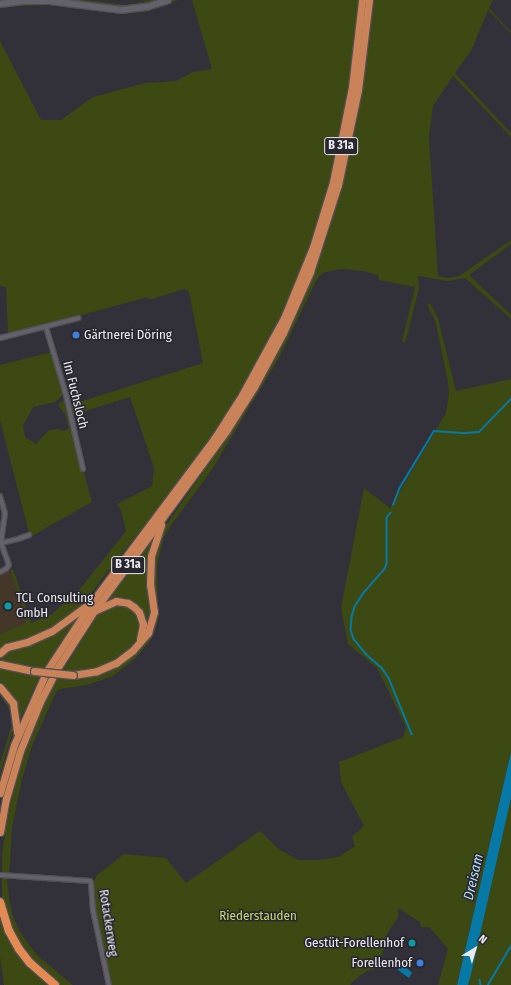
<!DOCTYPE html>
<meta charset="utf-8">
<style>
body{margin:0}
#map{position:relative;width:511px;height:985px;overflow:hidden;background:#323038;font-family:"Fira Sans Condensed",sans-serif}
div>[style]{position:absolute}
.commercial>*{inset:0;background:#443629}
.green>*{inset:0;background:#3d4912}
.water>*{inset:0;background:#0679a6}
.stream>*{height:1.5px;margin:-0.75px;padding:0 0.75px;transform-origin:0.75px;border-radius:0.75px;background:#0679a6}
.roads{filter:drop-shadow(1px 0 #514f55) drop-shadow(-1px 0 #514f55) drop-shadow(0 1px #514f55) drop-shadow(0 -1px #514f55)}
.minor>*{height:4px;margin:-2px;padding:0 2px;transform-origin:2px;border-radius:2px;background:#63616a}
.tertiary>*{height:5.5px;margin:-2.75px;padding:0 2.75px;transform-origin:2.75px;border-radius:2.75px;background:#63616a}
.trunk>*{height:7px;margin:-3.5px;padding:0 3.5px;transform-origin:3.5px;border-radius:3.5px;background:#ca8258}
.motorway>*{height:8px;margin:-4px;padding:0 4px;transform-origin:4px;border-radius:4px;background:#e48b53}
.bridges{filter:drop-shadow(1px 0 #514f55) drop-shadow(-1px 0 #514f55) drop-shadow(0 1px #514f55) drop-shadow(0 -1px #514f55)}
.trunk-bridge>*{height:7px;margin:-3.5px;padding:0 3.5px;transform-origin:3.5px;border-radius:3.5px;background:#ca8258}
.dots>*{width:11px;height:11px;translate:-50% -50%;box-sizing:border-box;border:2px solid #28262e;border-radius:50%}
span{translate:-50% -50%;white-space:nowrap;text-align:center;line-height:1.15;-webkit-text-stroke:3px #28262e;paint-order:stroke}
.shield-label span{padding:1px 3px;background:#28262e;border:1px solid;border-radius:3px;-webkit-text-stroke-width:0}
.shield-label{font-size:12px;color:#eceaf0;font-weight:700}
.poi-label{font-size:13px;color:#eceaf0}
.left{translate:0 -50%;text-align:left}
.right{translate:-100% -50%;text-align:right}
.street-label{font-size:13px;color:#eceaf0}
.park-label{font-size:13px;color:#bfda6a}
.water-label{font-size:14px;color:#b3def7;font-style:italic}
.north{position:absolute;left:455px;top:929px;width:40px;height:40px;-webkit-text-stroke:3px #28262e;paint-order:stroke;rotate:38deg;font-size:11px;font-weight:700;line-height:16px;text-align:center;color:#eceaf0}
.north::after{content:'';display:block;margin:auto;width:14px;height:18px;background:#eceaf0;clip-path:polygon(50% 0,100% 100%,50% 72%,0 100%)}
</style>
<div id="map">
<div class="commercial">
<div style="clip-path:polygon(10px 571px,27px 619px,24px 624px,0 634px,0 574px)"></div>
</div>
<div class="green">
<div style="clip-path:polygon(0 0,84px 0,127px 5px,151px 0,178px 0,146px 12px,122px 14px,52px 5px,0 7px)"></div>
<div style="clip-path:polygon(192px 0,360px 0,354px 58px,338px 149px,323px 206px,302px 270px,276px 328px,249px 378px,215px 432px,188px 469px,147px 524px,139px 532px,84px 602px,71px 616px,57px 627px,0 650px,0 634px,24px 624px,27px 619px,10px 571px,13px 569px,31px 623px,52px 614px,80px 589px,126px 531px,121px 510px,117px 504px,152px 486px,154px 468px,130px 397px,72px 415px,70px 405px,203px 363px,189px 292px,184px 289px,149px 300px,148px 297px,45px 325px,45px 328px,0 340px,0 337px,8px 334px,6px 287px,0 286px,0 41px,41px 120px,61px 120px,93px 97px,145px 83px,176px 81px,193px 72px,212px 69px)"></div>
<div style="clip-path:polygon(372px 0,493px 0,489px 8px,511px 32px,511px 34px,488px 10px,472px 49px,455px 73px,511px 133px,511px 137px,453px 76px,433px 106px,429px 137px,438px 276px,448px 278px,459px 276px,511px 240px,511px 244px,469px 275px,511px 315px,511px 319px,465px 278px,448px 281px,418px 276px,419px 288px,405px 343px,402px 341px,415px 287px,379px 280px,378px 275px,363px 271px,341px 269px,322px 273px,316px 281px,279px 358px,213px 468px,172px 524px,164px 537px,157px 566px,158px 621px,151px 640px,135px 659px,113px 676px,87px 685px,60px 689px,56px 692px,32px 746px,22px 779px,12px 828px,9px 877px,7px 879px,9px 898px,13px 916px,19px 930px,29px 945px,39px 957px,73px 985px,58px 985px,33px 963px,14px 937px,2px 900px,2px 853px,9px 812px,19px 770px,37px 722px,57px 678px,79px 678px,106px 670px,150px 631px,151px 567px,162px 531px,208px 465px,256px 390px,302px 305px,323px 245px,351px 143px,360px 89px)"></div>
<div style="clip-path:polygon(430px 303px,438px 318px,456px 391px,511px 379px,511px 752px,457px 985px,438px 985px,448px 949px,432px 930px,429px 927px,421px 927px,420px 922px,398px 908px,398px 917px,387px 934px,381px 960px,377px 968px,365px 972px,352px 982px,350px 985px,112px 985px,95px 910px,94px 881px,97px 875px,124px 854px,166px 858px,186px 883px,260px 831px,280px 850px,298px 860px,318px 860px,339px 857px,355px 846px,352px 837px,364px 826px,341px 782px,339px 762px,403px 737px,406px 727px,377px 668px,348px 644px,341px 608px,364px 488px,390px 508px,446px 413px,449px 393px,448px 382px,435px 320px,427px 305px)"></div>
<div style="clip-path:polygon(52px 352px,64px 394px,55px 402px,33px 407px,23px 426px,25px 437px,36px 444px,49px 430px,59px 429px,63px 431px,69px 429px,65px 413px,63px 412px,58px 404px,64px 400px,92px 502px,30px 537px,0 420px,0 365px)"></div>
<div style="clip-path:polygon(156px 533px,152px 545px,151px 617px,146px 632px,145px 626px,130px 602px,102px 606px)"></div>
<div style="clip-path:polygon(122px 604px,136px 612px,141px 626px,136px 643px,118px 659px,92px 670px,62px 672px,98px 615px,105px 608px)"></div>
<div style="clip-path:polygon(80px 613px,44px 670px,0 663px,0 655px,4px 650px,18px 646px)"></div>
<div style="clip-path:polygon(0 667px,40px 675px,19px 722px,0 685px)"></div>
<div style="clip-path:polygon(0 689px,11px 704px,14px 727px,0 774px,0 764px,12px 724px,11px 712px,0 695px)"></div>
<div style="clip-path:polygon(511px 798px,511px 985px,468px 985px,480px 933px)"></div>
<div style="clip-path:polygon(0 914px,6px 930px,51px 985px,4px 985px,0 956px)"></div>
</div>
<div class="water">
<div style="clip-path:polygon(511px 752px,511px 798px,471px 974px,468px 985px,457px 985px)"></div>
<div style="clip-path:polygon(401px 963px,412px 973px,409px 978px,398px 970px,399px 965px)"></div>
</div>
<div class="stream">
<div style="left:393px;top:505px;width:17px;rotate:-69deg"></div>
<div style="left:399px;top:489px;width:68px;rotate:-58.9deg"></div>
<div style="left:434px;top:431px;width:31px;rotate:4deg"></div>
<div style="left:465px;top:433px;width:14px;rotate:-4deg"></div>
<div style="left:479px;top:432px;width:46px;rotate:-45.9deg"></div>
<div style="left:391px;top:513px;width:6px;rotate:129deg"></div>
<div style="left:387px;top:518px;width:46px;rotate:90deg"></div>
<div style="left:387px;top:564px;width:5px;rotate:112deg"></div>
<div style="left:385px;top:569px;width:32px;rotate:131deg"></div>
<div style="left:364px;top:593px;width:17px;rotate:123deg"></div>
<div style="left:355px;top:607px;width:10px;rotate:107deg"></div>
<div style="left:352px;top:617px;width:13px;rotate:94deg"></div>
<div style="left:351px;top:630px;width:9px;rotate:72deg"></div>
<div style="left:354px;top:639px;width:19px;rotate:51deg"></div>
<div style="left:366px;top:654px;width:21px;rotate:41deg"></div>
<div style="left:382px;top:668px;width:12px;rotate:55deg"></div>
<div style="left:389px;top:678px;width:61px;rotate:67.7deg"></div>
<div style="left:480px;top:980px;width:5px;rotate:79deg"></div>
<div style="left:488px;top:985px;width:45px;rotate:-59.5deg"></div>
</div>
<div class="roads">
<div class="minor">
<div style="left:46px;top:327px;width:71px;rotate:73.6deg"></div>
<div style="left:66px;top:395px;width:76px;rotate:77.1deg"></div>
<div style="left:0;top:338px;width:81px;rotate:-14.2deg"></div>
<div style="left:0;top:496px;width:18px;rotate:74deg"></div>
<div style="left:5px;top:513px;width:30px;rotate:98deg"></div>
<div style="left:1px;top:543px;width:23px;rotate:70deg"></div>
<div style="left:9px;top:565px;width:5px;rotate:127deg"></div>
<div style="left:6px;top:569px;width:7px;rotate:153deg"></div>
<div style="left:1px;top:543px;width:17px;rotate:-13deg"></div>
<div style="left:18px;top:539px;width:12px;rotate:-20deg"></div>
<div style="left:0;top:875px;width:90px;rotate:3.8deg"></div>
<div style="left:90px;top:881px;width:2px;rotate:63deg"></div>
<div style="left:91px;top:883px;width:27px;rotate:86deg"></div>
<div style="left:93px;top:910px;width:77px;rotate:78deg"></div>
</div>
<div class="tertiary">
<div style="left:0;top:4px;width:23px;rotate:-7deg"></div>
<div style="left:23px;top:1px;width:27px"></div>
<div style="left:50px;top:1px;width:72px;rotate:7.2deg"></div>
<div style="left:121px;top:10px;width:26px;rotate:-7deg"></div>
<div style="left:147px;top:7px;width:22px;rotate:-18deg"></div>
</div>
<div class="trunk">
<div style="left:96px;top:610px;width:22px;rotate:-24deg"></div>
<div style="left:116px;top:601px;width:12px;rotate:9deg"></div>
<div style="left:128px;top:603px;width:7px;rotate:34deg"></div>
<div style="left:134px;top:607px;width:7px;rotate:45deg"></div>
<div style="left:139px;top:612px;width:13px;rotate:72deg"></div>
<div style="left:143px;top:624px;width:16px;rotate:101deg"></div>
<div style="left:0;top:653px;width:9px;rotate:-41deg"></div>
<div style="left:7px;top:647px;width:21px;rotate:-14deg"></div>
<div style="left:27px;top:642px;width:27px;rotate:-24deg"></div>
<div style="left:52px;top:631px;width:46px;rotate:-36.1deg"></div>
<div style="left:0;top:664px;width:35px;rotate:12deg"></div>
<div style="left:48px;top:669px;width:80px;rotate:-56.7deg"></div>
<div style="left:92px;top:602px;width:204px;rotate:-53.2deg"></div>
<div style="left:214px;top:439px;width:52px;rotate:-57.5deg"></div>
<div style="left:242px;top:395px;width:88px;rotate:-61.4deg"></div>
<div style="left:284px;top:318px;width:77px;rotate:-67.8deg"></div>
<div style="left:313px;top:247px;width:68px;rotate:-72.9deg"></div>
<div style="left:333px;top:182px;width:97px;rotate:-78.7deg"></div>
<div style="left:352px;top:87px;width:88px;rotate:-83.4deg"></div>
<div style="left:56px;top:670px;width:70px;rotate:-57.2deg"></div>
<div style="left:94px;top:611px;width:223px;rotate:-53.7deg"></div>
<div style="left:226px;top:431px;width:52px;rotate:-57.5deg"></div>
<div style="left:254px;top:387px;width:61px;rotate:-61.8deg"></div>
<div style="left:283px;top:333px;width:67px;rotate:-66.1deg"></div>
<div style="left:310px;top:272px;width:91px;rotate:-72.2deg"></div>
<div style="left:338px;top:185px;width:97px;rotate:-78.1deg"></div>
<div style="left:358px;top:90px;width:91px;rotate:-83deg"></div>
<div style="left:73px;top:675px;width:24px;rotate:-9deg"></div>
<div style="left:97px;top:671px;width:21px;rotate:-23deg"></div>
<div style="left:116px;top:663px;width:21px;rotate:-37deg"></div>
<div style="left:133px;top:650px;width:23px;rotate:-49deg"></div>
<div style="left:148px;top:633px;width:22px;rotate:-74deg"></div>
<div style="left:154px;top:612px;width:27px;rotate:-98deg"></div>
<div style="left:150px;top:585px;width:29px;rotate:-88deg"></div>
<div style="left:151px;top:556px;width:33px;rotate:-72deg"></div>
<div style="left:0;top:687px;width:21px;rotate:51deg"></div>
<div style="left:13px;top:703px;width:30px;rotate:82deg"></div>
<div style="left:0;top:793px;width:50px;rotate:-73.7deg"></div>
<div style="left:14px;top:745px;width:74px;rotate:-66.2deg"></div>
<div style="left:0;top:832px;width:34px;rotate:-80deg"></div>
<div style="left:6px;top:799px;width:50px;rotate:-73.7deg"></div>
<div style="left:20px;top:751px;width:53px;rotate:-67.8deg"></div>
<div style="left:40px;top:702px;width:27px;rotate:-63deg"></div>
</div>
<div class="motorway">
<div style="left:0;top:902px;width:30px;rotate:73deg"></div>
<div style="left:9px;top:931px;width:21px;rotate:61deg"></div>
<div style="left:19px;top:949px;width:18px;rotate:52deg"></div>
<div style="left:30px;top:963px;width:33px;rotate:41deg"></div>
</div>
</div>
<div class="bridges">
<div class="trunk-bridge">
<div style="left:34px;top:671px;width:39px;rotate:6deg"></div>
</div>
</div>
<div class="dots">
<div style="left:76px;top:335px;background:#3f7fe0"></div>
<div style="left:8px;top:606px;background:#0f9aa8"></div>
<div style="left:412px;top:943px;background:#0f9aa8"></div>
<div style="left:420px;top:963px;background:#3f7fe0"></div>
</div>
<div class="shield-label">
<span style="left:341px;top:146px">B 31a</span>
<span style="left:128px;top:565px">B 31a</span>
</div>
<div class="poi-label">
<span class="left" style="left:84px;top:335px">Gärtnerei Döring</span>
<span class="left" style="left:16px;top:606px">TCL Consulting<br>GmbH</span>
<span class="right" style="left:404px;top:943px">Gestüt-Forellenhof</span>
<span class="right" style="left:412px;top:963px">Forellenhof</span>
</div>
<div class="street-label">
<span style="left:75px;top:395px;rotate:76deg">Im Fuchsloch</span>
<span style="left:108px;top:923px;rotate:81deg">Rotackerweg</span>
</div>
<div class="park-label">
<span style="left:258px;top:916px">Riederstauden</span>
</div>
<div class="water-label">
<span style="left:474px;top:877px;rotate:-77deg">Dreisam</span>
</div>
<div class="north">N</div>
</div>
